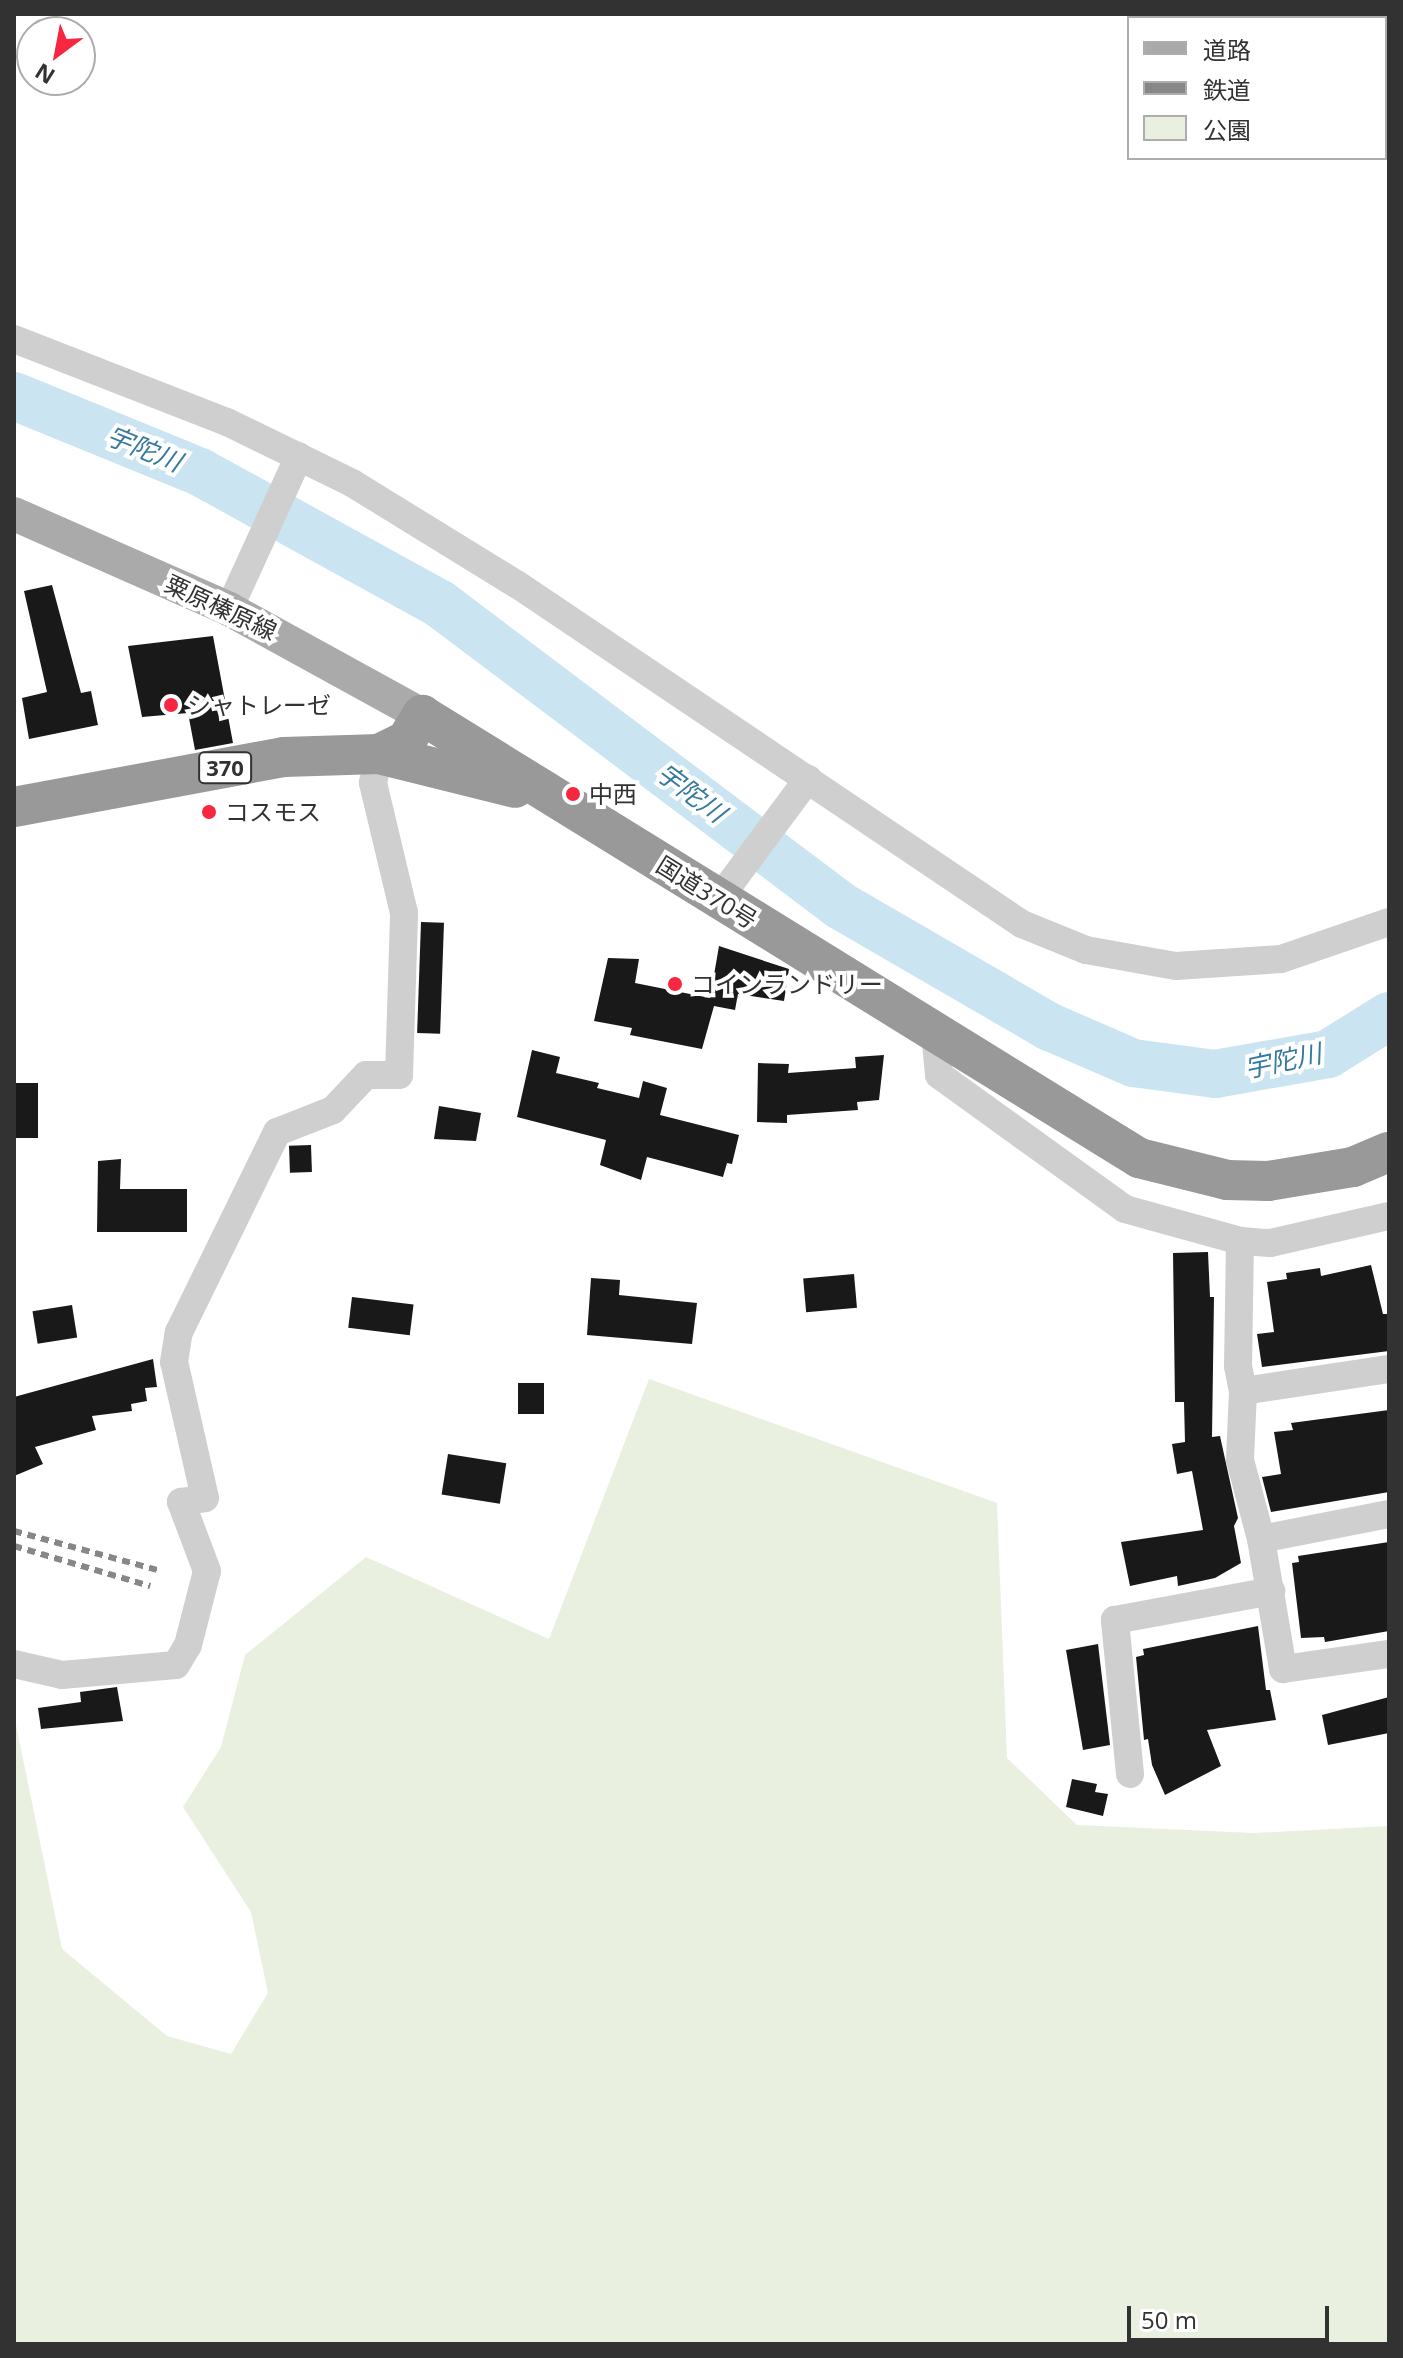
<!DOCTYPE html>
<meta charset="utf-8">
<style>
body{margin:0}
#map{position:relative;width:1403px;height:2358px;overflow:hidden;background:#fff;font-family:"Open Sans","Noto Sans JP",sans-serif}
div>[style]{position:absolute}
.green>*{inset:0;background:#e9f0e0}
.river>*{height:48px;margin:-24px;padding:0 24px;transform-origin:24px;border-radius:24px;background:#cbe4f1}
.building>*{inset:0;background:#191919;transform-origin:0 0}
.minor>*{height:28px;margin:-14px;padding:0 14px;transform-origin:14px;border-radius:14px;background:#cfcfcf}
.major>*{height:34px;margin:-17px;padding:0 17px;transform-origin:17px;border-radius:17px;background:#aaa}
.highway>*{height:40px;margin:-20px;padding:0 20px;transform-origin:20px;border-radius:20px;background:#999}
.rail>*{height:6px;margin-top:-3px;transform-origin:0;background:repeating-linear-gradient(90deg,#878787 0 8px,transparent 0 14px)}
.dots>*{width:22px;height:22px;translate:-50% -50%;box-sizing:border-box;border:4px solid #fff;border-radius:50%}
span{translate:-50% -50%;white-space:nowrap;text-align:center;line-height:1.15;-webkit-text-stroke:8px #fff;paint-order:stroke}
.shield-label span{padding:2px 6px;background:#fff;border:2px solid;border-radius:6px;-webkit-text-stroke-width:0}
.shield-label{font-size:22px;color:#323232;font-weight:700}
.street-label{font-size:24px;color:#323232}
.poi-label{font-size:24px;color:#323232}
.left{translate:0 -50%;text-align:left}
.water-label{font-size:26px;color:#367b9e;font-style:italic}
.frame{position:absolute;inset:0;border:16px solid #323232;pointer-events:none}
.legend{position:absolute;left:1127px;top:16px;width:260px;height:144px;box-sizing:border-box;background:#fff;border:2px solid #adadad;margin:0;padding:10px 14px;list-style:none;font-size:24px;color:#323232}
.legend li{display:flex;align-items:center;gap:16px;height:40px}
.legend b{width:40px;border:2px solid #adadad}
.north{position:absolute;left:16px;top:16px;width:80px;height:80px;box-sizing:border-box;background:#fff;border:2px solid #adadad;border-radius:50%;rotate:212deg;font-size:22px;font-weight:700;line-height:32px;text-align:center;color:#323232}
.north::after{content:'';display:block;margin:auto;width:28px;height:36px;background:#f72741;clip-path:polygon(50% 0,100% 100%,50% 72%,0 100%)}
.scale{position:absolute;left:1127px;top:2306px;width:202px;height:36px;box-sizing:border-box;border:4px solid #323232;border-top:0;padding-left:10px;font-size:24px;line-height:28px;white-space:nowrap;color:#323232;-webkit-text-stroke:6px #fff;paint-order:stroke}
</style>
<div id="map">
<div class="green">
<div style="clip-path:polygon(649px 1379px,997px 1503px,1007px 1758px,1077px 1825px,1254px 1833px,1389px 1826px,1389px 2344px,14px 2344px,14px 1715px,62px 1949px,167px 2036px,231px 2054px,268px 1993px,251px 1912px,183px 1807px,221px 1747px,245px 1655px,366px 1557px,549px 1639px)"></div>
</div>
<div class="river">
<div style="left:14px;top:396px;width:201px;rotate:22.2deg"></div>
<div style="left:200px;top:472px;width:274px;rotate:28.8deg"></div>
<div style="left:440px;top:604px;width:502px;rotate:36.98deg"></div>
<div style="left:841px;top:906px;width:241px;rotate:30.1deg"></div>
<div style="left:1050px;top:1027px;width:90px;rotate:23.4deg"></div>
<div style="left:1133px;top:1063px;width:83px;rotate:7.6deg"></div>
<div style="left:1215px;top:1074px;width:115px;rotate:-10deg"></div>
<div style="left:1328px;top:1054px;width:72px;rotate:-31.9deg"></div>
</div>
<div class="building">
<div style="clip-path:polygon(52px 585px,81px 693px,91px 691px,98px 725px,29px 739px,22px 698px,47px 692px,24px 591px)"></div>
<div style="clip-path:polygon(213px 636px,233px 743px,195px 750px,188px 713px,142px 717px,128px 646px)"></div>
<div style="left:421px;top:922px;width:23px;height:111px;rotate:2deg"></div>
<div style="clip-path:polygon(719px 946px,789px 969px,784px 1001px,738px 994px,735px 1010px,714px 1006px,702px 1049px,630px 1035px,632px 1028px,594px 1021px,608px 958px,639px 959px,635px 983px,710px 998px)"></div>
<div style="clip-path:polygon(532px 1050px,560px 1057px,556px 1073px,599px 1083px,597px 1088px,639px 1098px,643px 1081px,667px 1088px,660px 1115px,739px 1135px,732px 1164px,727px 1163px,723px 1177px,647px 1157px,641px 1180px,600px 1165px,606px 1140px,517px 1117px)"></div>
<div style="clip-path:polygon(884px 1055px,879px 1100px,857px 1102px,858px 1110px,787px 1115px,787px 1123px,757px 1122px,758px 1063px,789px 1064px,788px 1073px,856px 1068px,855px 1057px)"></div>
<div style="left:14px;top:1083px;width:24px;height:55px"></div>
<div style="clip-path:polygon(439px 1106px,481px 1113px,476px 1141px,434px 1139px)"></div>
<div style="left:311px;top:1145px;width:27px;height:22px;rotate:88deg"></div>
<div style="clip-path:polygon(121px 1159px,120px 1189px,187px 1189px,187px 1232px,97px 1232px,98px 1161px)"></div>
<div style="clip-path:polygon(1208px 1252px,1210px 1297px,1214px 1297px,1212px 1437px,1220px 1436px,1238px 1518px,1234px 1526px,1241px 1563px,1215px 1578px,1178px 1586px,1177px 1576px,1130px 1586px,1121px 1542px,1203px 1530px,1192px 1471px,1177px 1474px,1172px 1444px,1185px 1442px,1184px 1402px,1175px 1402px,1173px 1253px)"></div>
<div style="clip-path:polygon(1371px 1265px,1383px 1314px,1389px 1314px,1389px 1351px,1262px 1367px,1257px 1334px,1274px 1332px,1267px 1282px,1287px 1279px,1286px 1273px,1320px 1268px,1321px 1276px)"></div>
<div style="left:854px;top:1274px;width:34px;height:51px;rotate:85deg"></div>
<div style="clip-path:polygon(591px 1278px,620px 1280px,619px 1295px,697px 1303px,692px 1344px,587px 1335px)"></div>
<div style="left:352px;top:1297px;width:62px;height:31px;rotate:7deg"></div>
<div style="left:72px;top:1305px;width:33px;height:40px;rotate:81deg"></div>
<div style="clip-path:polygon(153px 1359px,157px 1387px,145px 1388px,147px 1401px,131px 1404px,132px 1411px,92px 1416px,96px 1430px,35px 1447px,43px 1464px,14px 1476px,14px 1397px)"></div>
<div style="left:518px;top:1383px;width:26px;height:31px"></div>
<div style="clip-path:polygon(1389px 1410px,1389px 1492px,1271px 1512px,1262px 1477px,1281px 1474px,1274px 1432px,1293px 1430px,1291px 1423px)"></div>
<div style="left:448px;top:1454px;width:59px;height:41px;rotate:9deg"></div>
<div style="clip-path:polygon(1389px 1542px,1389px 1631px,1325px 1642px,1324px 1637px,1301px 1638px,1292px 1563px,1299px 1562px,1298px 1556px)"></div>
<div style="clip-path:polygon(1258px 1626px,1266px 1690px,1270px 1690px,1276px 1720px,1207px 1730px,1221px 1766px,1165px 1795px,1152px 1765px,1148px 1739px,1144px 1740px,1136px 1657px,1144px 1655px,1143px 1649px)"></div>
<div style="clip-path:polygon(1098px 1644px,1110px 1745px,1083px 1750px,1066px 1650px)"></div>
<div style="clip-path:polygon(117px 1687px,123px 1721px,41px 1729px,38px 1708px,81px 1702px,80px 1692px)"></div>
<div style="clip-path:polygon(1389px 1697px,1389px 1733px,1328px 1745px,1322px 1715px)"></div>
<div style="clip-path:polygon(1072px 1779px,1097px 1784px,1095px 1792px,1108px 1794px,1103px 1816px,1066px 1807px)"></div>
</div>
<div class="minor">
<div style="left:14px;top:339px;width:229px;rotate:21.3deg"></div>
<div style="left:227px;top:422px;width:139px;rotate:26deg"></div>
<div style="left:352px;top:483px;width:195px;rotate:31.6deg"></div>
<div style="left:518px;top:585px;width:607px;rotate:33.93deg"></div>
<div style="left:1022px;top:924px;width:69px;rotate:22.1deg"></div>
<div style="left:1086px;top:950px;width:91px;rotate:10.1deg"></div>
<div style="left:1176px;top:966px;width:105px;rotate:-3.8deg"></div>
<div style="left:1281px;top:959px;width:114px;rotate:-18.9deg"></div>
<div style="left:229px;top:609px;width:168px;rotate:-65.4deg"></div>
<div style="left:718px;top:900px;width:151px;rotate:-53.4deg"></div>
<div style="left:935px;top:1032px;width:43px;rotate:84.7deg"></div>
<div style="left:939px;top:1075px;width:229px;rotate:35.8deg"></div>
<div style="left:1125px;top:1209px;width:119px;rotate:15.5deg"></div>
<div style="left:1240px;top:1241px;width:125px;rotate:90.9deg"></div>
<div style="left:1238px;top:1366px;width:25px;rotate:79deg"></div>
<div style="left:1243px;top:1391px;width:148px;rotate:-8.6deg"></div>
<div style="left:1240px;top:1241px;width:30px;rotate:4deg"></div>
<div style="left:1270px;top:1243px;width:122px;rotate:-12.8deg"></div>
<div style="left:1243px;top:1391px;width:69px;rotate:92.5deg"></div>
<div style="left:1240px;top:1460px;width:82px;rotate:75.1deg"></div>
<div style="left:1261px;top:1539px;width:132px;rotate:80.4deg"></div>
<div style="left:1283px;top:1669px;width:107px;rotate:-8.1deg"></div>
<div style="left:1261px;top:1539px;width:130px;rotate:-11.1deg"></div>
<div style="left:14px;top:1664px;width:49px;rotate:12.9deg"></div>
<div style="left:62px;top:1675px;width:114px;rotate:-5deg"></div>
<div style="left:176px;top:1665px;width:23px;rotate:-59deg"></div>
<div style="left:188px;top:1645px;width:76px;rotate:-75.6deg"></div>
<div style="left:207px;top:1571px;width:74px;rotate:-110.6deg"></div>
<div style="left:181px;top:1502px;width:24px;rotate:-9deg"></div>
<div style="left:205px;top:1498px;width:139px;rotate:-102.8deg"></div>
<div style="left:174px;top:1362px;width:30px;rotate:-81deg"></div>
<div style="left:179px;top:1332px;width:223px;rotate:-63.9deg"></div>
<div style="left:277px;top:1132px;width:60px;rotate:-21.4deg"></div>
<div style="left:333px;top:1110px;width:48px;rotate:-46.7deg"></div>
<div style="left:366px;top:1075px;width:33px"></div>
<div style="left:399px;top:1075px;width:162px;rotate:-88.2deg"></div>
<div style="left:404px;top:913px;width:134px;rotate:-103.4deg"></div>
<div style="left:373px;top:783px;width:30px;rotate:-78deg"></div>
<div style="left:1130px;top:1774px;width:155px;rotate:-95.6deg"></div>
<div style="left:1115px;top:1620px;width:159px;rotate:-10.5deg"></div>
</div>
<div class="major">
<div style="left:14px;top:514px;width:235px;rotate:23.8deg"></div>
<div style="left:229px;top:609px;width:220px;rotate:28.8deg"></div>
</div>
<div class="highway">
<div style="left:379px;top:754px;width:140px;rotate:14deg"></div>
<div style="left:14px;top:807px;width:275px;rotate:-10.5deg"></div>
<div style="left:284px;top:757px;width:95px;rotate:-1.8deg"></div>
<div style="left:379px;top:754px;width:30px;rotate:-26deg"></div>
<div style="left:406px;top:741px;width:31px;rotate:-58deg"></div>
<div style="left:422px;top:715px;width:843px;rotate:31.71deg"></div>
<div style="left:1139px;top:1158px;width:91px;rotate:14deg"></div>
<div style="left:1227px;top:1180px;width:41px;rotate:1.4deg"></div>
<div style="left:1268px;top:1181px;width:86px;rotate:-9.4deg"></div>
<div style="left:1353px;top:1167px;width:39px;rotate:-23deg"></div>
</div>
<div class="rail">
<div style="left:14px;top:1531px;width:152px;rotate:15.2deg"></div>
<div style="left:14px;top:1546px;width:142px;rotate:16.4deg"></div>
</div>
<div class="dots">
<div style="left:171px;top:705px;background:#f72741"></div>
<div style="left:573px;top:794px;background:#f72741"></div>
<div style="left:209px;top:812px;background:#f72741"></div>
<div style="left:675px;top:984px;background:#f72741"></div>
</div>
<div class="shield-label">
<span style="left:225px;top:768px">370</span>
</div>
<div class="street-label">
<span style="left:221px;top:607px;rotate:25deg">粟原榛原線</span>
<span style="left:707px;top:892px;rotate:32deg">国道370号</span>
</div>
<div class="poi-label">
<span class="left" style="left:187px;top:705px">シャトレーゼ</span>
<span class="left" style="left:589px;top:794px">中西</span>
<span class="left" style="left:225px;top:812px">コスモス</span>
<span class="left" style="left:691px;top:984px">コインランドリー</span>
</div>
<div class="water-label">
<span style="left:144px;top:449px;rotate:22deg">宇陀川</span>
<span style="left:691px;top:793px;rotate:37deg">宇陀川</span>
<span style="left:1283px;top:1061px;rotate:-12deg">宇陀川</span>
</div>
<div class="frame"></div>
<ul class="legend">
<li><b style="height:10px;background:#aaa"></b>道路</li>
<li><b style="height:10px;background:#878787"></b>鉄道</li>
<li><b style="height:22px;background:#e9f0e0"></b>公園</li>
</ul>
<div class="north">N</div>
<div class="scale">50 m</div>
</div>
